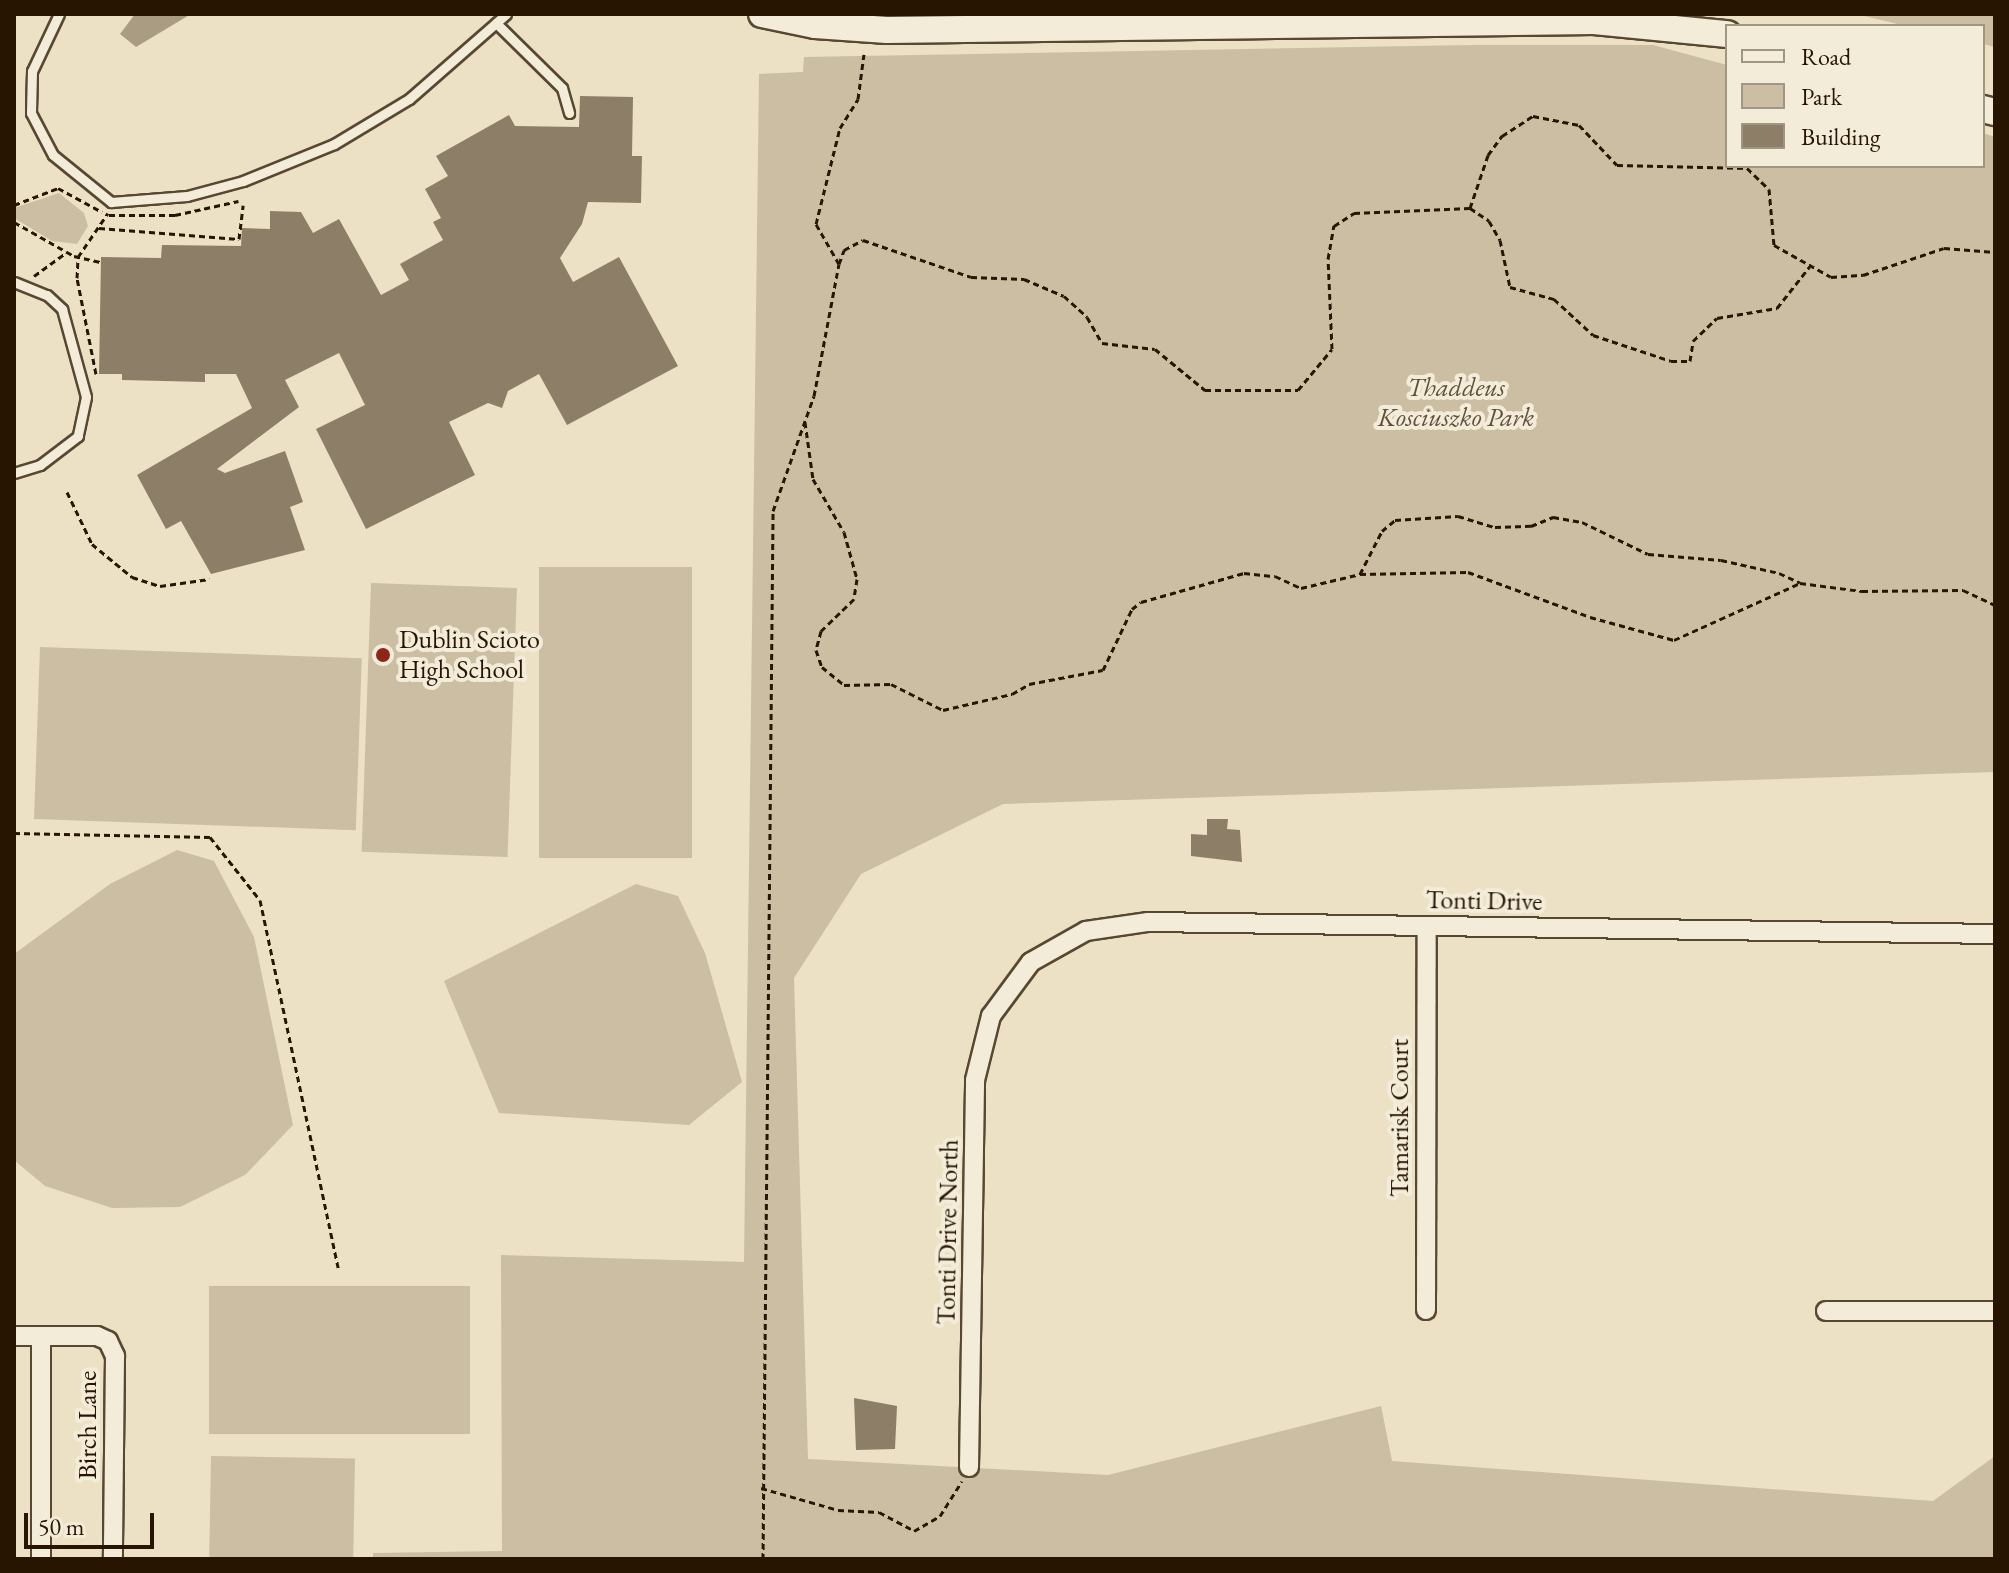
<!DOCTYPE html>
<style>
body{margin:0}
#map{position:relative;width:2009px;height:1573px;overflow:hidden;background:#ece1c4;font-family:"EB Garamond",serif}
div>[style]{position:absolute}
.green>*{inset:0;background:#cbbea3;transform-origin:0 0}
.water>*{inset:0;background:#a99c82}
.building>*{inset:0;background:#8d7f67}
.path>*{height:3px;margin-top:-1.5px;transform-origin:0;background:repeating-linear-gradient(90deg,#271502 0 6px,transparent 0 10px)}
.roads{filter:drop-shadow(2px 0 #584832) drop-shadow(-2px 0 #584832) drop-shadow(0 2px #584832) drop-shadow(0 -2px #584832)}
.service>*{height:9px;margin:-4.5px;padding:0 4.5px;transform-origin:4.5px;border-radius:4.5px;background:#f3ecd9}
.minor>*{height:18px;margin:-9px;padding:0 9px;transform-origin:9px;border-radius:9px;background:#f3ecd9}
.secondary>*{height:26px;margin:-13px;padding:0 13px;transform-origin:13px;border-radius:13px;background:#f3ecd9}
.dots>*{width:22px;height:22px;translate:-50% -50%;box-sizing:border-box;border:4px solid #f3ecd9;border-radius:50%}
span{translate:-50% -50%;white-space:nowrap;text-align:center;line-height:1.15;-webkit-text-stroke:8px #f3ecd9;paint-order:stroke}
.park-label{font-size:26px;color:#60503a;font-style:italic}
.poi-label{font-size:26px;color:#271502}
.left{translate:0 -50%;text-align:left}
.street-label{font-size:26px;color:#271502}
.frame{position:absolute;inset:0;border:16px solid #271502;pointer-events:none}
.legend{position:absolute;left:1725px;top:24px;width:260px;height:144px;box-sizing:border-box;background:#f3ecd9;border:2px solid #a19683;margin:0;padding:10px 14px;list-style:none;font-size:24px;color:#271502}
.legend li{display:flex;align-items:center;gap:16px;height:40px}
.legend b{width:40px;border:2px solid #a19683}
.scale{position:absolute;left:24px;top:1513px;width:130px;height:36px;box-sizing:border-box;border:4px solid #271502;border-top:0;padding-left:10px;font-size:24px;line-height:28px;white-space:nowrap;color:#271502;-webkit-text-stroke:6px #f3ecd9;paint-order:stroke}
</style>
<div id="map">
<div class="green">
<div style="clip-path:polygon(1856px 14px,1995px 14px,1995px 47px,1983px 44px,1983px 26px,1906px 26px)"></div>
<div style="clip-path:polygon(1471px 45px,1653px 45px,1727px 65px,1727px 166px,1983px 166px,1983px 133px,1995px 137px,1995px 772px,1003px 804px,861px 874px,794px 978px,808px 1459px,1108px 1475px,1381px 1406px,1392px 1461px,1933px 1501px,1995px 1456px,1995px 1559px,373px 1559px,373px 1553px,502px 1551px,501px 1255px,744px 1262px,759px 74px,803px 72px,804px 57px)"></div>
<div style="clip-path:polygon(59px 193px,84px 213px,88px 226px,77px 244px,52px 241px,14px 218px,14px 208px)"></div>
<div style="left:539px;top:567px;width:153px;height:291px"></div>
<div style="left:371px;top:583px;width:146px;height:269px;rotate:2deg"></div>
<div style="left:40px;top:647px;width:322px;height:172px;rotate:2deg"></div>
<div style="clip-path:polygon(177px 850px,214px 861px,254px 937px,293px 1125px,245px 1175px,180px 1207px,112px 1208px,45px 1186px,14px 1160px,14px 954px,110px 884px)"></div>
<div style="clip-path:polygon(636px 884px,678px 896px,705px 953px,742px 1082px,689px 1125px,499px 1113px,444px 981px)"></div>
<div style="left:209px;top:1286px;width:261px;height:148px"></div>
<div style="left:211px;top:1456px;width:144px;height:103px;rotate:1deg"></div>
</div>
<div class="water">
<div style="clip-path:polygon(135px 14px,191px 14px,136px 47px,120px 34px)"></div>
</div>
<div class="building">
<div style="clip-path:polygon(580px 96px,633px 97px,632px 156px,642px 156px,641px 203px,588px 202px,582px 224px,560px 258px,573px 282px,619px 257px,678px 366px,567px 425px,539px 374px,508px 391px,502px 408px,488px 403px,449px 422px,475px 475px,366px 529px,316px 429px,365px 405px,339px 353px,285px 380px,299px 407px,217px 469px,225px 473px,285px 451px,303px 502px,290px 507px,305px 550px,211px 574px,181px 521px,166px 529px,137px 475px,252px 408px,236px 374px,205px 374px,205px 382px,122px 380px,122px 374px,99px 374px,101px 257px,161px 258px,162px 245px,241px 246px,242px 228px,270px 229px,270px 211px,301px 212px,313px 233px,339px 219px,381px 295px,409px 280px,400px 264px,443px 240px,433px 222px,441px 218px,425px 189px,448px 176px,436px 156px,509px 115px,515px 126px,579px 127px)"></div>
<div style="clip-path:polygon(1207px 819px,1228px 819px,1227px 829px,1240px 830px,1242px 862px,1191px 856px,1191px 834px,1207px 835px)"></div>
<div style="clip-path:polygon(854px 1398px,897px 1406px,895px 1449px,856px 1450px)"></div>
</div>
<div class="path">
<div style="left:14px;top:205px;width:47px;rotate:-21.1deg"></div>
<div style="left:58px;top:188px;width:50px;rotate:28.6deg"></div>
<div style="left:1470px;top:208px;width:23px;rotate:34deg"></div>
<div style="left:1489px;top:221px;width:22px;rotate:60deg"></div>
<div style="left:1500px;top:240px;width:48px;rotate:78deg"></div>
<div style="left:1510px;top:287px;width:46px;rotate:15.3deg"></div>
<div style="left:1554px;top:299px;width:53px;rotate:42.7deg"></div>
<div style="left:1593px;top:335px;width:82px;rotate:18.4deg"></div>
<div style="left:1671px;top:361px;width:19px"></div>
<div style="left:1690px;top:361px;width:20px;rotate:-81deg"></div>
<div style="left:1693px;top:341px;width:33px;rotate:-44deg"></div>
<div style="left:1717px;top:318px;width:61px;rotate:-9.5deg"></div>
<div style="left:1777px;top:308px;width:53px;rotate:-51.8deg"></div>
<div style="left:109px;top:215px;width:66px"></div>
<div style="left:175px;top:215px;width:65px;rotate:-12.5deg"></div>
<div style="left:14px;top:222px;width:69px;rotate:29.5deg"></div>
<div style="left:74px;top:256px;width:28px;rotate:13deg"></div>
<div style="left:99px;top:228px;width:140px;rotate:4.5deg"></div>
<div style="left:239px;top:239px;width:34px;rotate:-83deg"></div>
<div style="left:839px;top:264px;width:15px;rotate:-70deg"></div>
<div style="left:844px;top:250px;width:21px;rotate:-28deg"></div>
<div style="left:863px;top:240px;width:114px;rotate:18.9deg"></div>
<div style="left:971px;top:277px;width:53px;rotate:2.2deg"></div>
<div style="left:1024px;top:279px;width:43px;rotate:23deg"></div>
<div style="left:1064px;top:296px;width:31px;rotate:42deg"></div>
<div style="left:1087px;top:317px;width:30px;rotate:60deg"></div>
<div style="left:1102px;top:343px;width:53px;rotate:6.5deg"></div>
<div style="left:1155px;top:349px;width:65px;rotate:39.4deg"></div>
<div style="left:1205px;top:390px;width:93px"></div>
<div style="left:1298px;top:390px;width:53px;rotate:-50.3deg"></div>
<div style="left:1332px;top:349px;width:90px;rotate:-92.5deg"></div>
<div style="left:1328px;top:259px;width:34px;rotate:-80deg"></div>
<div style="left:1334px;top:226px;width:24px;rotate:-33deg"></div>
<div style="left:1354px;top:213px;width:116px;rotate:-2.5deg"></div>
<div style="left:1470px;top:208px;width:56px;rotate:-71.2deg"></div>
<div style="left:1488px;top:155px;width:24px;rotate:-54deg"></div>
<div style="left:1502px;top:136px;width:37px;rotate:-33deg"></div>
<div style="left:1533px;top:116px;width:47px;rotate:11.1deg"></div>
<div style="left:1579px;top:125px;width:55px;rotate:46.5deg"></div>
<div style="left:1617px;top:165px;width:130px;rotate:1.3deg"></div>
<div style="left:1747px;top:168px;width:30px;rotate:44deg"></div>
<div style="left:1769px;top:189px;width:56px;rotate:84.9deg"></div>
<div style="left:1774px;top:245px;width:65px;rotate:29.3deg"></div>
<div style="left:1831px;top:277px;width:32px;rotate:-4deg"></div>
<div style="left:1863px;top:275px;width:85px;rotate:-18.4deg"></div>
<div style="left:1944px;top:248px;width:51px;rotate:4.5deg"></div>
<div style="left:34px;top:276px;width:41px;rotate:-36deg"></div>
<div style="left:96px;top:374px;width:98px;rotate:-101.2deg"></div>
<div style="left:77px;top:278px;width:21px;rotate:-87deg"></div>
<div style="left:78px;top:257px;width:53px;rotate:-55.7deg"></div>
<div style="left:805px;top:422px;width:58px;rotate:82deg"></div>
<div style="left:813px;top:479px;width:61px;rotate:59.7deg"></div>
<div style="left:844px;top:532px;width:49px;rotate:74.5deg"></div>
<div style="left:857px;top:579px;width:20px;rotate:99deg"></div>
<div style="left:854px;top:599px;width:46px;rotate:135.9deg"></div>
<div style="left:821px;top:631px;width:20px;rotate:105deg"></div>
<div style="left:816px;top:650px;width:18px;rotate:71deg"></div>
<div style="left:822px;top:667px;width:28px;rotate:39deg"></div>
<div style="left:844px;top:685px;width:47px;rotate:-1.2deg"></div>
<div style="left:891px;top:684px;width:58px;rotate:26.6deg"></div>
<div style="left:943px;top:710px;width:71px;rotate:-13.1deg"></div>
<div style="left:1012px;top:694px;width:20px;rotate:-30deg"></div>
<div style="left:1029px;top:684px;width:75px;rotate:-10.7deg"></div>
<div style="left:1103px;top:670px;width:68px;rotate:-64.6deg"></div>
<div style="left:1132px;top:609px;width:11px;rotate:-38deg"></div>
<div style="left:1141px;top:602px;width:107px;rotate:-15.7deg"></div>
<div style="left:1244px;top:573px;width:31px;rotate:6deg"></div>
<div style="left:1275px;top:576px;width:29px;rotate:25deg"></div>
<div style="left:1301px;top:588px;width:61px;rotate:-13.3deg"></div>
<div style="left:1360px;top:574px;width:108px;rotate:-1.1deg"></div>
<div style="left:1468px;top:572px;width:130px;rotate:20.2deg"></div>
<div style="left:1590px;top:617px;width:87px;rotate:15.3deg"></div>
<div style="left:1674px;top:640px;width:138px;rotate:-24.3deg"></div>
<div style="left:1800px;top:583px;width:63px;rotate:7.4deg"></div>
<div style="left:1862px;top:591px;width:101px;rotate:-0.6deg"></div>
<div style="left:1963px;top:590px;width:35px;rotate:25deg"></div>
<div style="left:67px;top:492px;width:58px;rotate:64.3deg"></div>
<div style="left:92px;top:544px;width:52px;rotate:39.5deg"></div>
<div style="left:132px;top:577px;width:29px;rotate:18deg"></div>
<div style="left:160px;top:586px;width:50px;rotate:-8deg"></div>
<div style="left:1360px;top:574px;width:48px;rotate:-62.9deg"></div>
<div style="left:1382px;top:531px;width:17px;rotate:-40deg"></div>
<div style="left:1395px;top:520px;width:63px;rotate:-3.6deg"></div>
<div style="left:1458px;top:516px;width:39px;rotate:17deg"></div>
<div style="left:1495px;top:527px;width:36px;rotate:-2deg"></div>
<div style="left:1531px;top:526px;width:24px;rotate:-22deg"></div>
<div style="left:1553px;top:517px;width:29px;rotate:10deg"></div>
<div style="left:1582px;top:522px;width:73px;rotate:25.9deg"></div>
<div style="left:1648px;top:554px;width:73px;rotate:4.7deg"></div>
<div style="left:1721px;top:560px;width:59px;rotate:12.6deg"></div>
<div style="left:1779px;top:573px;width:23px;rotate:25deg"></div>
<div style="left:14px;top:833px;width:196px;rotate:1.2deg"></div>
<div style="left:210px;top:837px;width:80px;rotate:51.6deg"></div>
<div style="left:260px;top:900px;width:376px;rotate:78deg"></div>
<div style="left:761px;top:1488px;width:80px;rotate:15.9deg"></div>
<div style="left:838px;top:1510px;width:41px;rotate:2.8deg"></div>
<div style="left:879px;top:1512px;width:40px;rotate:28deg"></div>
<div style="left:914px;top:1531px;width:30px;rotate:-30deg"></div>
<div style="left:940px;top:1516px;width:41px;rotate:-57.8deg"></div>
<div style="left:763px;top:1559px;width:1048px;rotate:-89.45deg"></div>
<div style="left:773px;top:511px;width:122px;rotate:-70.4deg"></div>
<div style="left:814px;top:396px;width:134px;rotate:-79.3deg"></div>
<div style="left:839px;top:264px;width:46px;rotate:-119.9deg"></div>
<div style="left:816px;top:224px;width:99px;rotate:-76deg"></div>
<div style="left:840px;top:128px;width:34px;rotate:-58deg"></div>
<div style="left:858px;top:99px;width:45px;rotate:-82.4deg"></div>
</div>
<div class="roads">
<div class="service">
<div style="left:59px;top:14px;width:63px;rotate:115.3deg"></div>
<div style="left:32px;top:71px;width:42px;rotate:91.4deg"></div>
<div style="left:31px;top:113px;width:47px;rotate:62.4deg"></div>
<div style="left:53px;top:155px;width:75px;rotate:39deg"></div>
<div style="left:111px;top:202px;width:76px;rotate:-4.5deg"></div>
<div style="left:187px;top:196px;width:58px;rotate:-15deg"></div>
<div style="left:243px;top:181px;width:98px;rotate:-22.1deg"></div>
<div style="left:334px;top:144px;width:87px;rotate:-31deg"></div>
<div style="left:409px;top:99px;width:129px;rotate:-41.2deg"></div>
<div style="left:496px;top:23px;width:93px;rotate:44.6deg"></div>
<div style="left:562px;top:88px;width:26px;rotate:74deg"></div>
<div style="left:14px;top:282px;width:35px;rotate:22deg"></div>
<div style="left:47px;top:295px;width:21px;rotate:43deg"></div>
<div style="left:62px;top:309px;width:91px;rotate:74.7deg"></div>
<div style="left:86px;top:397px;width:40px;rotate:102deg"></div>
<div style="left:78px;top:436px;width:48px;rotate:142.7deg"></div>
<div style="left:40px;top:465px;width:27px;rotate:163deg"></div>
</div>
<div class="minor">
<div style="left:1426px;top:1310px;width:384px;rotate:-89.9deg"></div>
<div style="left:1826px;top:1311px;width:169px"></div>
<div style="left:14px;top:1336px;width:83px"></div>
<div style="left:97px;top:1336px;width:12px;rotate:24deg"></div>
<div style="left:108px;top:1341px;width:17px;rotate:65deg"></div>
<div style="left:115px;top:1356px;width:203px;rotate:90.6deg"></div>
<div style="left:969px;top:1467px;width:387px;rotate:-89.1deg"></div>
<div style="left:975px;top:1080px;width:66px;rotate:-76deg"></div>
<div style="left:991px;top:1016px;width:67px;rotate:-53.5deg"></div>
<div style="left:1031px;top:962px;width:63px;rotate:-29.4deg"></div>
<div style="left:1086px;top:931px;width:63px;rotate:-8.3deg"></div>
<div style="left:1148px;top:922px;width:847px;rotate:0.81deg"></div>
<div style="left:41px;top:1559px;width:222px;rotate:-90deg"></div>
</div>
<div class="secondary">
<div style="left:762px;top:14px;width:54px;rotate:11.7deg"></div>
<div style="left:815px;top:25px;width:72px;rotate:4deg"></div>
<div style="left:887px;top:30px;width:707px;rotate:-0.73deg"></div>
<div style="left:1594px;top:21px;width:134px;rotate:5.6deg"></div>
<div style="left:1983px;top:109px;width:12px;rotate:14deg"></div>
</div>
</div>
<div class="dots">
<div style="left:383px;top:655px;background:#8f2418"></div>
</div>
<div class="park-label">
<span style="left:1456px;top:403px">Thaddeus<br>Kosciuszko Park</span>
</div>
<div class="poi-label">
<span class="left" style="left:399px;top:655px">Dublin Scioto<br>High School</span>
</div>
<div class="street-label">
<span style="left:1484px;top:901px;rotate:1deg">Tonti Drive</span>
<span style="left:1400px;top:1118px;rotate:-90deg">Tamarisk Court</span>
<span style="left:948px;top:1232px;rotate:-89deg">Tonti Drive North</span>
<span style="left:88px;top:1425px;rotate:-90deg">Birch Lane</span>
</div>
<div class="frame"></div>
<ul class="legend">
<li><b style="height:10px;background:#f3ecd9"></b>Road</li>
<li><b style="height:22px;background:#cbbea3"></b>Park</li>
<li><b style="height:22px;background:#8d7f67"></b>Building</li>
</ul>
<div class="scale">50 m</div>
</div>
